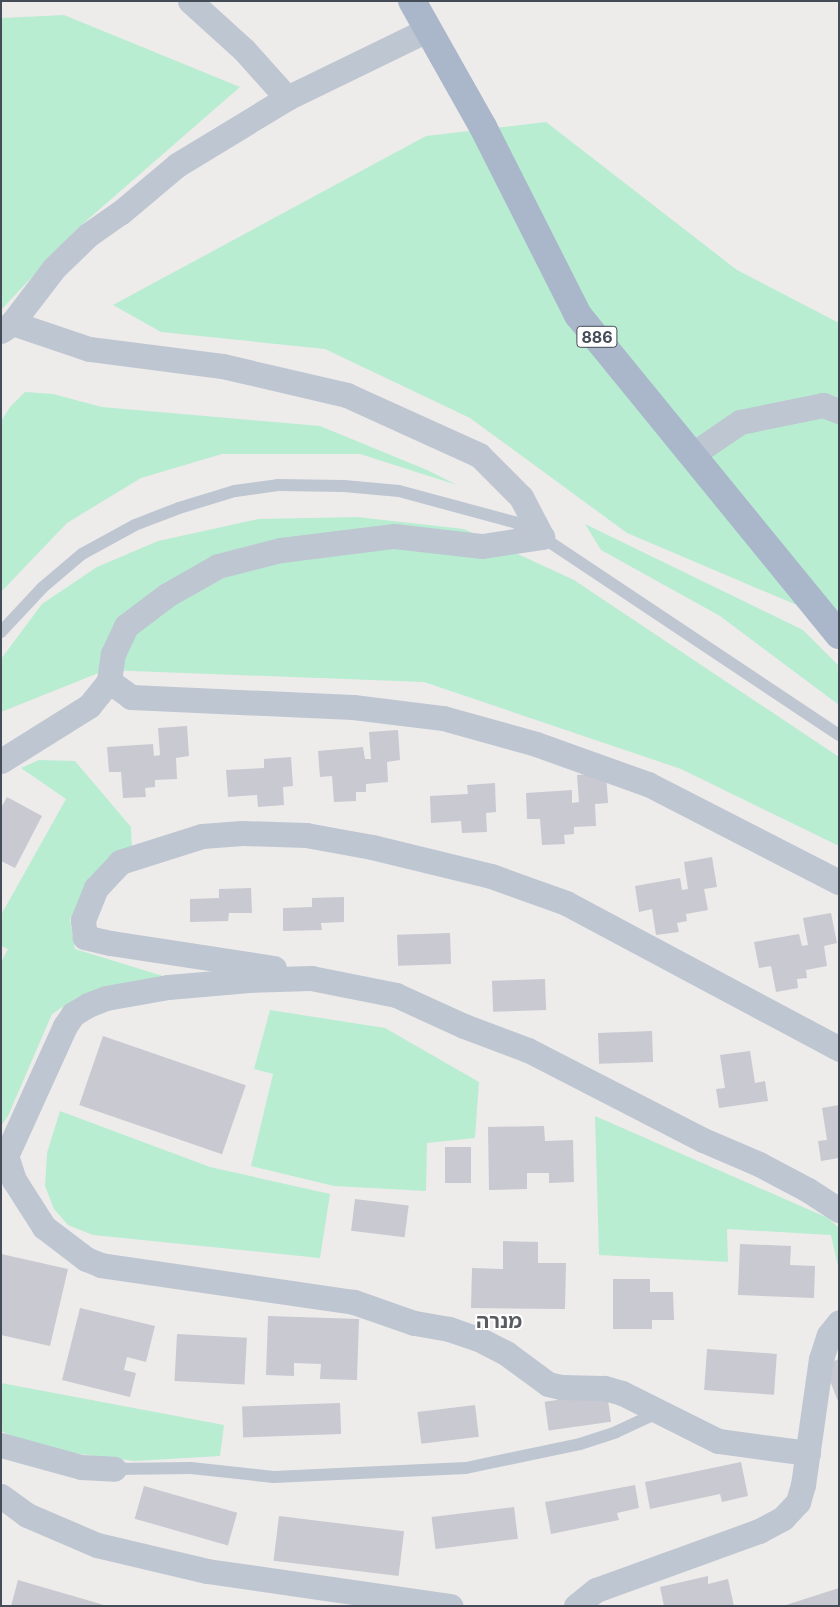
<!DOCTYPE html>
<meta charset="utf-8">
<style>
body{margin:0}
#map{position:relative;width:840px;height:1607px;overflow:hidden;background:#eeebeb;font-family:Inter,"Noto Sans Hebrew",sans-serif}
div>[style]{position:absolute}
.green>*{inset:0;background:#b8edd2}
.building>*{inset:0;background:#c8c9d1;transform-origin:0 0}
.service>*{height:12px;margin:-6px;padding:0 6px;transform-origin:6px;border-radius:6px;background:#bec6d1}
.minor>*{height:25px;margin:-12.5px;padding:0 12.5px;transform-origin:12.5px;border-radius:12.5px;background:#bec6d1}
.primary>*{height:28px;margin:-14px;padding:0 14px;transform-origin:14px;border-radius:14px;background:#aab7cb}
span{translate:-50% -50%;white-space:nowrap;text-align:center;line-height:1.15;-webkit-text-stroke:4px #fff;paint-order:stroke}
.shield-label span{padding:1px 4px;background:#fff;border:1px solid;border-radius:4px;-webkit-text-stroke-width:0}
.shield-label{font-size:16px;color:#444c58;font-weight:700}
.quarter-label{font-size:20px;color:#585b60;font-weight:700}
.frame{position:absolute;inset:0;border:2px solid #444c58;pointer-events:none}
</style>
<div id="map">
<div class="green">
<div style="clip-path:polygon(64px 15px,240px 87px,78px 228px,1px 310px,1px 18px)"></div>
<div style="clip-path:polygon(546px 122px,737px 270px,839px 323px,839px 623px,627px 533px,470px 418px,325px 349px,161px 332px,113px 305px,426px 136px)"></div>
<div style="clip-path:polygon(25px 392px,53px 394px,102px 407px,320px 426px,427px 470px,457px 485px,360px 454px,222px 454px,141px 478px,67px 523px,1px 592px,1px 421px,10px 407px)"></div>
<div style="clip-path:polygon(357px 517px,464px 529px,574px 580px,839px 757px,839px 846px,681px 769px,424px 682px,106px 670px,1px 712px,1px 659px,42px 604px,97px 567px,158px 541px,258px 519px)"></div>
<div style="clip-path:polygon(585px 524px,803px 630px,839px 666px,839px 705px,720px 616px,601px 550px)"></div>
<div style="clip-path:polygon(39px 760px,75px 761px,131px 827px,132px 850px,83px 894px,70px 919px,75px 949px,176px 980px,81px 995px,52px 1014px,8px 1116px,1px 1126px,1px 962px,8px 949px,1px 946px,1px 915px,66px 799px,21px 768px)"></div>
<div style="clip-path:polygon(270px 1010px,385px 1028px,479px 1082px,475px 1138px,427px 1143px,426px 1191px,334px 1186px,251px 1166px,273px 1074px,254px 1069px)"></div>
<div style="clip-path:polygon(60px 1111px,210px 1167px,330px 1194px,320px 1258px,93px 1235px,68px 1225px,54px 1209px,45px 1186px,47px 1153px)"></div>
<div style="clip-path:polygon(595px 1116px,828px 1218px,839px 1228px,839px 1271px,831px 1235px,727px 1229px,728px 1262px,599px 1255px)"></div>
<div style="clip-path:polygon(1px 1383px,224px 1425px,220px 1456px,135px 1461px,57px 1451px,21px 1440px,1px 1431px)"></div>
</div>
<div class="building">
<div style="clip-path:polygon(187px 726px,189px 756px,176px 758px,177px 779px,155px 780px,155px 787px,145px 788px,146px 797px,123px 798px,121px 772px,109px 772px,107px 747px,153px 744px,154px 756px,160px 755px,158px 728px)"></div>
<div style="clip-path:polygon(398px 730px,400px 760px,387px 762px,388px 782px,366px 784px,366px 792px,356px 792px,356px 801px,334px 802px,332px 776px,320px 777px,318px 751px,363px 747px,365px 759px,371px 759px,369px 732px)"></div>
<div style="clip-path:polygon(291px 757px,293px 786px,283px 787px,284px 805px,258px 807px,257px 795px,228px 797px,226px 770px,264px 768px,264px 759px)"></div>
<div style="clip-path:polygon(606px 773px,608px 803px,595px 804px,596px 826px,574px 827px,574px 834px,564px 835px,565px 844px,542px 845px,540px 819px,527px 819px,526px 793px,572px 790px,572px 803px,579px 802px,577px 775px)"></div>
<div style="clip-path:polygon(495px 783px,496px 812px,486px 813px,487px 832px,462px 833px,461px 821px,431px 823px,430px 796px,468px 794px,467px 785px)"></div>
<div style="clip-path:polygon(7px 797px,42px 816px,15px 868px,1px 861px,1px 808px)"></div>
<div style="clip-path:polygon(712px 857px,717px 887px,704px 889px,708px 910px,686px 914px,687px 921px,677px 923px,679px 932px,656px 935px,652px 909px,639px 912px,635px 886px,680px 878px,682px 890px,688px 889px,684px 862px)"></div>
<div style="clip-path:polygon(251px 888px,252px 913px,229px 913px,228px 921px,190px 922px,190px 899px,219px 898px,219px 889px)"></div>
<div style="clip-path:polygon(344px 897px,344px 922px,321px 923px,322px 930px,283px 931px,283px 908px,312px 907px,312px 898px)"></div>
<div style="clip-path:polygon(831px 913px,837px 943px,824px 946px,827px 966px,806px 970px,807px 978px,797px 979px,798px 988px,776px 992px,771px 966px,759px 968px,754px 942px,799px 934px,802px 946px,808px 945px,803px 918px)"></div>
<div style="left:450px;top:933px;width:31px;height:53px;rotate:88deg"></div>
<div style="left:545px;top:979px;width:31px;height:53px;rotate:88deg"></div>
<div style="left:652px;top:1031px;width:31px;height:54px;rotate:88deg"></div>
<div style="left:103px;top:1036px;width:151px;height:73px;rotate:19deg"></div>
<div style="clip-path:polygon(750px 1051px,755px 1083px,765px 1081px,768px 1101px,719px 1108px,716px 1089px,725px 1088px,720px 1055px)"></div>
<div style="clip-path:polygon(839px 1105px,839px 1158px,821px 1161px,818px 1141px,827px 1140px,822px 1108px)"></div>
<div style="clip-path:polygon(544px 1126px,545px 1141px,573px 1140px,574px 1182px,549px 1183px,549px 1173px,527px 1173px,527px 1189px,489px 1190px,488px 1127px)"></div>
<div style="left:445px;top:1147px;width:26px;height:36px"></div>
<div style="left:355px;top:1199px;width:54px;height:32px;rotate:7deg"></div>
<div style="clip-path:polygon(503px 1241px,538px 1242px,538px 1263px,566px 1263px,565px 1309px,471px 1308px,472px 1268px,503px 1269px)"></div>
<div style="clip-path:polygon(740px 1244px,791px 1246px,790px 1265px,815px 1266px,814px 1298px,738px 1295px)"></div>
<div style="clip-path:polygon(1px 1254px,68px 1269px,50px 1346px,1px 1335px)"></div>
<div style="clip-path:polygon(613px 1279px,650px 1279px,650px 1292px,673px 1292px,674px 1320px,652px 1320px,652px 1329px,613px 1329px)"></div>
<div style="clip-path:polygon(80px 1308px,155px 1326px,146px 1362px,127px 1357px,124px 1370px,136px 1373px,130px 1397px,62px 1380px)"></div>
<div style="clip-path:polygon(268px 1316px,359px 1319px,357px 1380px,320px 1379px,321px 1364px,294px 1363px,294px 1376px,266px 1375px)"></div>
<div style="left:177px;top:1334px;width:70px;height:47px;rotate:3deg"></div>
<div style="left:707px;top:1349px;width:70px;height:41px;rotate:4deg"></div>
<div style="clip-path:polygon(839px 1359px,839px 1404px,824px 1365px)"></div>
<div style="left:607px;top:1393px;width:29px;height:63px;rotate:82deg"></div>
<div style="left:340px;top:1403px;width:31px;height:98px;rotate:88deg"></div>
<div style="left:475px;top:1405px;width:32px;height:58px;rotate:83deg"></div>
<div style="clip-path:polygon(741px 1462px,748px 1496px,722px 1502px,720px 1494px,650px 1509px,645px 1482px)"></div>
<div style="clip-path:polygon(635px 1485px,639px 1508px,617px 1513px,619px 1520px,551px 1534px,545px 1502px)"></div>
<div style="left:144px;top:1486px;width:97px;height:34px;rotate:16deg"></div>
<div style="left:514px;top:1507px;width:32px;height:83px;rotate:83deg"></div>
<div style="left:279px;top:1516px;width:126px;height:45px;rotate:7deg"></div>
<div style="clip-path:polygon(708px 1576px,708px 1584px,728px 1579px,734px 1606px,664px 1606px,660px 1587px)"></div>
<div style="clip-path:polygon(18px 1580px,104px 1605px,104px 1606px,11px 1606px)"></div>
<div style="clip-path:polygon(839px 1588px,839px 1606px,786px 1606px,786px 1605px)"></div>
</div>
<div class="service">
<div style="left:1px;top:632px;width:60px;rotate:-47deg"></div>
<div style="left:42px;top:588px;width:52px;rotate:-40.4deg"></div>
<div style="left:82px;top:554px;width:60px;rotate:-28.7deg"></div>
<div style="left:135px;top:525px;width:47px;rotate:-21.1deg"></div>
<div style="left:179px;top:508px;width:59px;rotate:-16.9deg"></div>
<div style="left:235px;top:491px;width:43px;rotate:-7.9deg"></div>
<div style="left:278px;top:485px;width:66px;rotate:0.9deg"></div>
<div style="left:344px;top:486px;width:55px;rotate:5.2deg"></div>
<div style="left:399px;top:491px;width:119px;rotate:15.1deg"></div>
<div style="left:514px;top:522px;width:32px;rotate:28deg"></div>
<div style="left:542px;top:537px;width:357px;rotate:33.7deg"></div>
<div style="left:114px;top:1469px;width:77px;rotate:-0.7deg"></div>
<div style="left:191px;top:1468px;width:83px;rotate:6.2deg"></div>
<div style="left:274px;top:1477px;width:192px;rotate:-2.7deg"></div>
<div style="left:466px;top:1468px;width:116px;rotate:-11.9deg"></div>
<div style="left:580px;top:1444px;width:38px;rotate:-18deg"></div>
<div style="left:616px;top:1432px;width:47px;rotate:-24.9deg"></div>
</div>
<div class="minor">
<div style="left:190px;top:1px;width:73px;rotate:42.2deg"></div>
<div style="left:244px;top:50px;width:64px;rotate:48.1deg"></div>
<div style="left:1px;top:331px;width:14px;rotate:-36deg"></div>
<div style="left:12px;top:323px;width:69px;rotate:-52.6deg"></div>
<div style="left:54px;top:268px;width:47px;rotate:-44.1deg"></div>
<div style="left:88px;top:235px;width:39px;rotate:-35deg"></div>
<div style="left:120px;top:213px;width:75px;rotate:-40.1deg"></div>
<div style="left:177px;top:165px;width:129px;rotate:-31.3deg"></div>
<div style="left:287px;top:98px;width:156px;rotate:-25.9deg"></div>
<div style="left:693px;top:454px;width:57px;rotate:-34.2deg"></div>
<div style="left:740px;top:422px;width:85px;rotate:-11.6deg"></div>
<div style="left:823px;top:405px;width:17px;rotate:21deg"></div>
<div style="left:109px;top:681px;width:27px;rotate:36deg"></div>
<div style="left:131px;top:697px;width:222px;rotate:2.6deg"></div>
<div style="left:353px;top:707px;width:91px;rotate:7deg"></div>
<div style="left:443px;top:718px;width:97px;rotate:15.6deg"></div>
<div style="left:536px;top:744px;width:119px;rotate:19.7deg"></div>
<div style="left:648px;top:784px;width:215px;rotate:27.2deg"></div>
<div style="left:1px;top:761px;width:104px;rotate:-32deg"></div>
<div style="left:89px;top:706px;width:32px;rotate:-51deg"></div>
<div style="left:109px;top:681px;width:27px;rotate:-82deg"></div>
<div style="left:113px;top:654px;width:31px;rotate:-65deg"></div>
<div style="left:126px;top:626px;width:51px;rotate:-37.1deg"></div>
<div style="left:167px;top:595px;width:59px;rotate:-29.6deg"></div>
<div style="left:218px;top:566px;width:65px;rotate:-14.3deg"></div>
<div style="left:281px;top:550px;width:114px;rotate:-7.1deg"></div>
<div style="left:394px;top:536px;width:89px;rotate:6.5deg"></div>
<div style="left:482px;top:546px;width:61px;rotate:-8.5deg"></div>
<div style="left:542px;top:537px;width:45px;rotate:-117.7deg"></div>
<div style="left:521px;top:497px;width:59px;rotate:-135deg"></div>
<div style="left:479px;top:455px;width:145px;rotate:-155.6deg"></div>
<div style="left:347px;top:395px;width:128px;rotate:-166.9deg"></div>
<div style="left:222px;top:366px;width:134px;rotate:-172.7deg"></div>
<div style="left:89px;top:349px;width:81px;rotate:-161.3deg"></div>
<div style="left:274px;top:968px;width:166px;rotate:-171.3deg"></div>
<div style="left:110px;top:943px;width:26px;rotate:-167deg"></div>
<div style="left:85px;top:937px;width:17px;rotate:-97deg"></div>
<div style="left:83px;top:920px;width:35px;rotate:-68deg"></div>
<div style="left:96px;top:888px;width:35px;rotate:-47deg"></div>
<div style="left:120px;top:862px;width:86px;rotate:-17.6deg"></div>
<div style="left:202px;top:836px;width:40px;rotate:-4.3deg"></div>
<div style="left:242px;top:833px;width:64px;rotate:1.8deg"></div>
<div style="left:306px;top:835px;width:67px;rotate:10.3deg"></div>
<div style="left:372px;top:847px;width:122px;rotate:13.7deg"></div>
<div style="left:491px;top:876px;width:80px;rotate:19.8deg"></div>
<div style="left:566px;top:903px;width:310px;rotate:28.1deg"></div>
<div style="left:1px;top:1445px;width:83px;rotate:15.4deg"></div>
<div style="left:81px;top:1467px;width:33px;rotate:3deg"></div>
<div style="left:808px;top:1453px;width:91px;rotate:-172.4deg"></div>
<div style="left:718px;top:1441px;width:107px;rotate:-153.4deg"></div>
<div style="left:622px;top:1393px;width:19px;rotate:-164deg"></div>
<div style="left:604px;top:1388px;width:43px;rotate:-178.7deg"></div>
<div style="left:561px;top:1387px;width:13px;rotate:-167deg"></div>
<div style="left:548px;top:1384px;width:52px;rotate:-143.6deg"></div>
<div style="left:506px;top:1353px;width:31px;rotate:-153deg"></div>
<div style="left:478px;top:1339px;width:31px;rotate:-161deg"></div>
<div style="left:449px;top:1329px;width:36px;rotate:-170deg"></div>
<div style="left:414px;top:1323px;width:64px;rotate:-160.7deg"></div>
<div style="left:354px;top:1302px;width:256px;rotate:-171.7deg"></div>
<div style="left:101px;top:1265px;width:16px;rotate:-158deg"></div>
<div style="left:86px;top:1259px;width:53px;rotate:-142.7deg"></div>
<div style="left:44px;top:1227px;width:56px;rotate:-122.6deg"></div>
<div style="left:14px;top:1180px;width:25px;rotate:-108deg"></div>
<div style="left:6px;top:1156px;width:143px;rotate:-65.6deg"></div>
<div style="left:65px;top:1026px;width:14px;rotate:-56deg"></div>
<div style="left:73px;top:1014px;width:17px;rotate:-31deg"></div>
<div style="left:88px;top:1005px;width:19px;rotate:-21deg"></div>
<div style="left:106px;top:998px;width:63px;rotate:-10.1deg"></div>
<div style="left:168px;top:987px;width:81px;rotate:-4.9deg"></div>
<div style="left:249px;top:980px;width:62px;rotate:-1.8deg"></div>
<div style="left:311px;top:978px;width:87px;rotate:11.3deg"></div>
<div style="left:396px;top:995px;width:75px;rotate:24.5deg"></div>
<div style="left:464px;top:1026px;width:68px;rotate:20.6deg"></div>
<div style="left:528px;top:1050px;width:197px;rotate:27.2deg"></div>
<div style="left:703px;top:1140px;width:61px;rotate:23.2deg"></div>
<div style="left:759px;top:1164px;width:55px;rotate:28deg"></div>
<div style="left:808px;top:1190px;width:37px;rotate:33deg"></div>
<div style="left:1px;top:1496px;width:32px;rotate:36deg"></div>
<div style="left:27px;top:1515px;width:76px;rotate:23.2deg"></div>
<div style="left:97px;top:1545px;width:113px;rotate:13.3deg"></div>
<div style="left:207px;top:1571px;width:246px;rotate:8.2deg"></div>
<div style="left:576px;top:1606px;width:26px;rotate:-39deg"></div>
<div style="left:596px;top:1590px;width:173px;rotate:-19.9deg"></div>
<div style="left:759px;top:1531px;width:27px;rotate:-28deg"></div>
<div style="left:783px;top:1518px;width:22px;rotate:-47deg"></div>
<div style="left:798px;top:1502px;width:18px;rotate:-74deg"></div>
<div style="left:803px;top:1485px;width:127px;rotate:-81.9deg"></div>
<div style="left:821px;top:1359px;width:25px;rotate:-72deg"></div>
<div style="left:829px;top:1335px;width:16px;rotate:-52deg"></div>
</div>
<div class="primary">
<div style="left:412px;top:1px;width:145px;rotate:60.6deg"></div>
<div style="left:483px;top:127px;width:211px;rotate:63.2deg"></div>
<div style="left:578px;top:315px;width:413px;rotate:50.8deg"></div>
</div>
<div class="shield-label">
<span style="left:597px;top:337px">886</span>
</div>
<div class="quarter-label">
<span style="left:499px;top:1321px">מנרה</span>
</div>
<div class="frame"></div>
</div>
